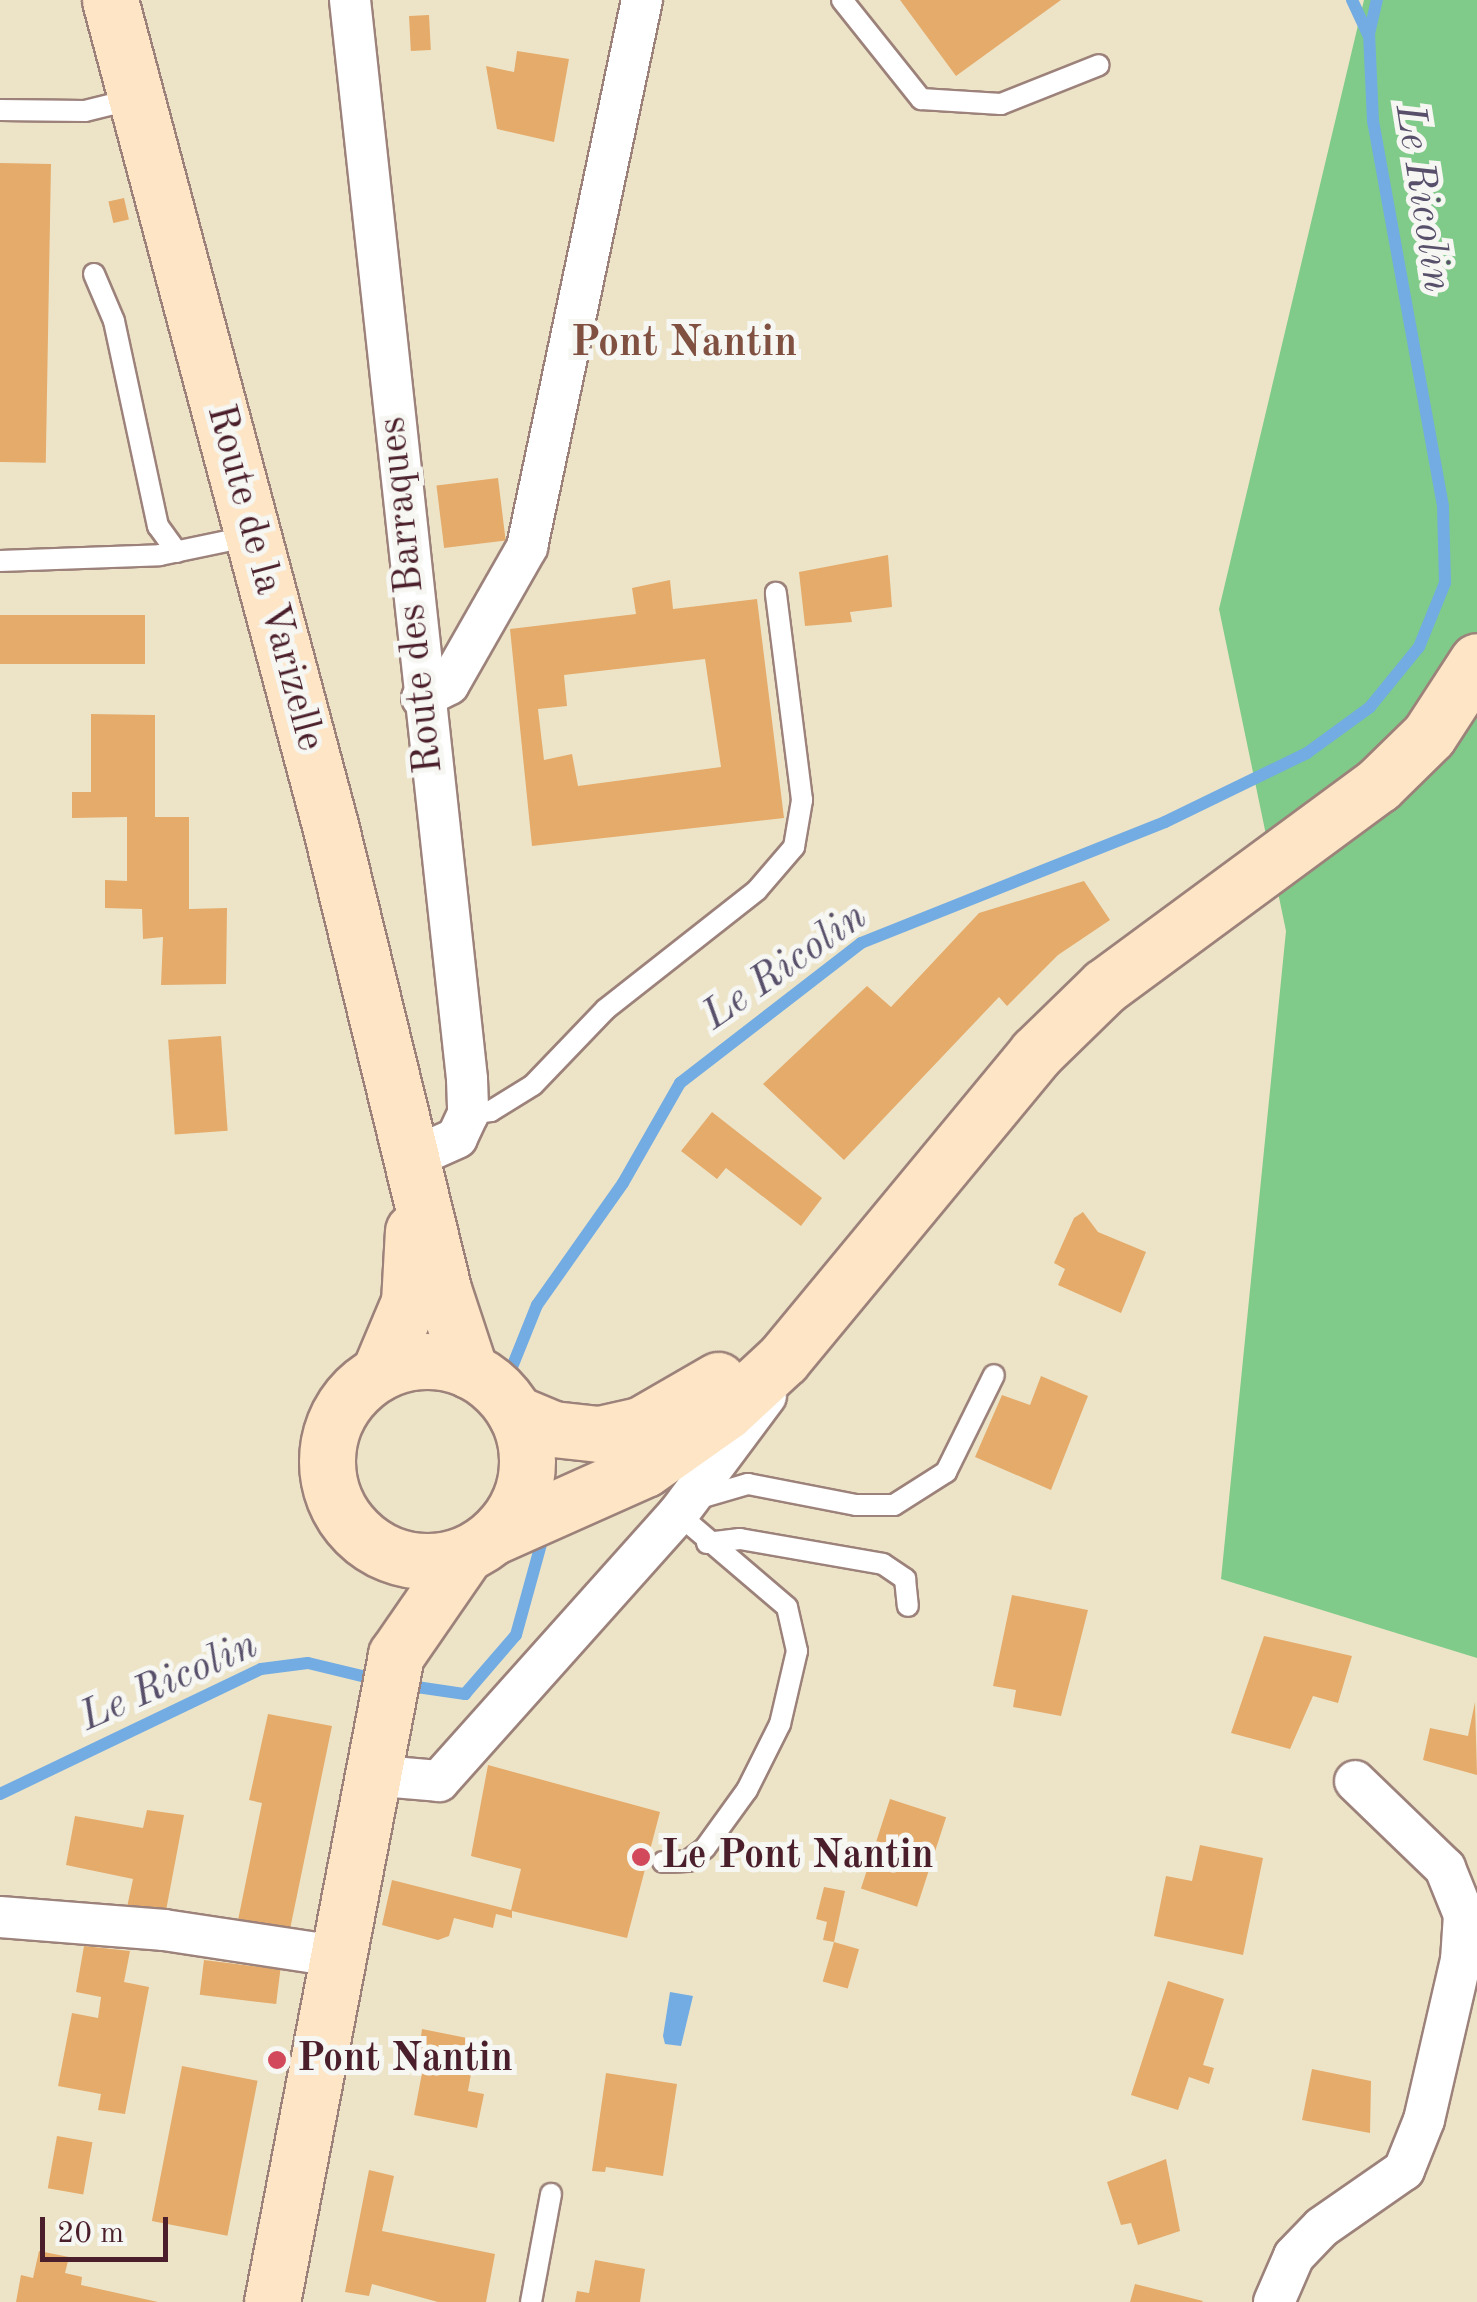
<!DOCTYPE html>
<style>
body{margin:0}
#map{position:relative;width:1477px;height:2302px;overflow:hidden;background:#ede4c8;font-family:"Old Standard TT",serif}
div>[style]{position:absolute}
.green>*{inset:0;background:#80cb89}
.water>*{inset:0;background:#72ace2}
.stream>*{height:12px;margin:-6px;padding:0 6px;transform-origin:6px;border-radius:6px;background:#72ace2}
.building>*{inset:0;background:#e4ab6b;transform-origin:0 0}
.roads{filter:drop-shadow(2px 0 #9c827a) drop-shadow(-2px 0 #9c827a) drop-shadow(0 2px #9c827a) drop-shadow(0 -2px #9c827a)}
.lane>*{height:20px;margin:-10px;padding:0 10px;transform-origin:10px;border-radius:10px;background:#fff}
.street>*{height:40px;margin:-20px;padding:0 20px;transform-origin:20px;border-radius:20px;background:#fff}
.secondary>*{height:55px;margin:-27.5px;padding:0 27.5px;transform-origin:27.5px;border-radius:27.5px;background:#fde5c5}
.secondary>.ring{margin:-27.5px;padding:0;box-sizing:content-box;background:none;border:55px solid #fde5c5;border-radius:50%}
.dots>*{width:28px;height:28px;translate:-50% -50%;box-sizing:border-box;border:5px solid #f6f6f2;border-radius:50%}
span{translate:-50% -50%;white-space:nowrap;text-align:center;line-height:1.15;-webkit-text-stroke:10px #f6f6f2;paint-order:stroke}
.street-label{font-size:40px;color:#4a1f2b}
.poi-label{font-size:40px;color:#4a1f2b;font-weight:700}
.left{translate:0 -50%;text-align:left}
.water-label{font-size:42px;color:#58506b;font-style:italic}
.neighbourhood-label{font-size:42px;color:#805041;font-weight:700}
.scale{position:absolute;left:40px;top:2217px;width:128px;height:45px;box-sizing:border-box;border:5px solid #4a1f2b;border-top:0;padding-left:12px;font-size:30px;line-height:35px;white-space:nowrap;color:#4a1f2b;-webkit-text-stroke:8px #f6f6f2;paint-order:stroke}
</style>
<div id="map">
<div class="green">
<div style="clip-path:polygon(1364px 0,1477px 0,1477px 1658px,1221px 1579px,1286px 931px,1219px 609px)"></div>
</div>
<div class="water">
<div style="clip-path:polygon(670px 1992px,693px 1996px,681px 2046px,665px 2044px,663px 2036px)"></div>
</div>
<div class="stream">
<div style="left:1352px;top:0;width:38px;rotate:65deg"></div>
<div style="left:512px;top:1401px;width:20px;rotate:-108deg"></div>
<div style="left:506px;top:1382px;width:83px;rotate:-68.1deg"></div>
<div style="left:537px;top:1305px;width:149px;rotate:-54.8deg"></div>
<div style="left:623px;top:1183px;width:115px;rotate:-60.3deg"></div>
<div style="left:680px;top:1083px;width:229px;rotate:-37.7deg"></div>
<div style="left:861px;top:943px;width:327px;rotate:-21.7deg"></div>
<div style="left:1165px;top:822px;width:158px;rotate:-25.9deg"></div>
<div style="left:1307px;top:753px;width:78px;rotate:-36.1deg"></div>
<div style="left:1370px;top:707px;width:77px;rotate:-50.8deg"></div>
<div style="left:1419px;top:647px;width:69px;rotate:-67.9deg"></div>
<div style="left:1445px;top:583px;width:77px;rotate:-91.5deg"></div>
<div style="left:1443px;top:506px;width:391px;rotate:-100.3deg"></div>
<div style="left:1373px;top:121px;width:87px;rotate:-92.6deg"></div>
<div style="left:1369px;top:34px;width:35px;rotate:-77deg"></div>
<div style="left:524px;top:1434px;width:71px;rotate:71.1deg"></div>
<div style="left:403px;top:1685px;width:63px;rotate:8.3deg"></div>
<div style="left:465px;top:1694px;width:78px;rotate:-49.2deg"></div>
<div style="left:516px;top:1635px;width:109px;rotate:-74.6deg"></div>
<div style="left:0;top:1794px;width:289px;rotate:-25.6deg"></div>
<div style="left:261px;top:1669px;width:47px;rotate:-7.3deg"></div>
<div style="left:308px;top:1663px;width:73px;rotate:13.5deg"></div>
</div>
<div class="building">
<div style="clip-path:polygon(900px 0,1061px 0,956px 76px)"></div>
<div style="left:429px;top:15px;width:35px;height:20px;rotate:87deg"></div>
<div style="clip-path:polygon(517px 51px,569px 59px,554px 142px,497px 129px,486px 66px,514px 72px)"></div>
<div style="left:0;top:163px;width:51px;height:299px;rotate:1deg"></div>
<div style="left:124px;top:198px;width:22px;height:16px;rotate:77deg"></div>
<div style="left:498px;top:478px;width:63px;height:62px;rotate:83deg"></div>
<div style="clip-path:polygon(888px 555px,892px 607px,850px 612px,852px 622px,805px 626px,799px 572px)"></div>
<div style="clip-path:polygon(evenodd,670px 580px,673px 609px,757px 599px,784px 818px,532px 846px,510px 629px,636px 614px,632px 588px,670px 580px,705px 659px,721px 767px,578px 786px,572px 754px,544px 760px,538px 709px,567px 706px,564px 675px,705px 659px)"></div>
<div style="left:145px;top:615px;width:49px;height:145px;rotate:90deg"></div>
<div style="clip-path:polygon(91px 714px,155px 715px,155px 817px,189px 817px,189px 909px,227px 908px,226px 984px,161px 985px,163px 937px,143px 939px,142px 909px,105px 908px,105px 880px,127px 881px,127px 817px,72px 818px,72px 792px,91px 792px)"></div>
<div style="clip-path:polygon(1084px 881px,1110px 920px,1058px 955px,1007px 1006px,999px 997px,844px 1160px,763px 1084px,867px 986px,891px 1007px,979px 913px)"></div>
<div style="left:221px;top:1036px;width:95px;height:53px;rotate:86deg"></div>
<div style="clip-path:polygon(712px 1112px,822px 1198px,801px 1226px,726px 1168px,717px 1179px,681px 1151px)"></div>
<div style="clip-path:polygon(1083px 1212px,1098px 1232px,1146px 1252px,1121px 1313px,1058px 1285px,1065px 1269px,1054px 1263px,1074px 1218px)"></div>
<div style="clip-path:polygon(1041px 1376px,1088px 1396px,1051px 1490px,975px 1457px,1002px 1395px,1030px 1405px)"></div>
<div style="clip-path:polygon(1012px 1595px,1088px 1610px,1061px 1716px,1013px 1707px,1016px 1690px,993px 1686px)"></div>
<div style="clip-path:polygon(1264px 1636px,1352px 1656px,1338px 1703px,1313px 1696px,1290px 1749px,1231px 1733px)"></div>
<div style="clip-path:polygon(1475px 1702px,1477px 1775px,1423px 1760px,1430px 1728px,1468px 1736px)"></div>
<div style="clip-path:polygon(268px 1714px,332px 1726px,289px 1934px,237px 1925px,262px 1803px,249px 1800px)"></div>
<div style="clip-path:polygon(488px 1765px,660px 1812px,627px 1938px,512px 1911px,512px 1918px,496px 1914px,493px 1928px,454px 1918px,449px 1936px,438px 1940px,382px 1925px,392px 1880px,511px 1910px,521px 1869px,471px 1856px)"></div>
<div style="left:890px;top:1799px;width:59px;height:94px;rotate:18deg"></div>
<div style="clip-path:polygon(147px 1810px,184px 1815px,165px 1916px,126px 1912px,133px 1879px,66px 1865px,75px 1816px,143px 1828px)"></div>
<div style="clip-path:polygon(1200px 1845px,1263px 1858px,1243px 1955px,1154px 1936px,1166px 1876px,1192px 1881px)"></div>
<div style="clip-path:polygon(824px 1887px,845px 1891px,834px 1942px,823px 1940px,827px 1922px,816px 1919px)"></div>
<div style="left:834px;top:1942px;width:26px;height:41px;rotate:16deg"></div>
<div style="clip-path:polygon(84px 1946px,130px 1951px,124px 1982px,149px 1987px,125px 2114px,98px 2110px,101px 2094px,58px 2086px,72px 2013px,98px 2018px,101px 1997px,76px 1992px)"></div>
<div style="left:204px;top:1960px;width:77px;height:35px;rotate:7deg"></div>
<div style="clip-path:polygon(1168px 1981px,1224px 1999px,1203px 2065px,1214px 2068px,1209px 2084px,1189px 2077px,1178px 2110px,1131px 2095px)"></div>
<div style="clip-path:polygon(422px 2029px,477px 2040px,468px 2091px,484px 2094px,477px 2128px,414px 2115px,426px 2052px,419px 2051px)"></div>
<div style="left:182px;top:2066px;width:77px;height:158px;rotate:11deg"></div>
<div style="clip-path:polygon(1312px 2069px,1371px 2081px,1370px 2133px,1302px 2120px)"></div>
<div style="clip-path:polygon(606px 2073px,677px 2084px,663px 2176px,606px 2167px,605px 2172px,592px 2171px)"></div>
<div style="left:57px;top:2136px;width:36px;height:53px;rotate:10deg"></div>
<div style="clip-path:polygon(1166px 2159px,1180px 2231px,1138px 2245px,1131px 2223px,1121px 2225px,1107px 2182px)"></div>
<div style="clip-path:polygon(369px 2170px,394px 2176px,382px 2231px,495px 2254px,486px 2302px,438px 2302px,372px 2284px,369px 2296px,345px 2292px)"></div>
<div style="clip-path:polygon(39px 2251px,69px 2257px,65px 2273px,82px 2277px,81px 2285px,158px 2302px,16px 2302px,21px 2275px,33px 2278px)"></div>
<div style="clip-path:polygon(595px 2260px,645px 2269px,640px 2302px,575px 2302px,577px 2291px,589px 2293px)"></div>
<div style="clip-path:polygon(1135px 2284px,1203px 2301px,1202px 2302px,1130px 2302px)"></div>
</div>
<div class="roads">
<div class="lane">
<div style="left:842px;top:0;width:127px;rotate:51.4deg"></div>
<div style="left:921px;top:99px;width:80px;rotate:3.6deg"></div>
<div style="left:1001px;top:104px;width:105px;rotate:-21.7deg"></div>
<div style="left:0;top:110px;width:85px;rotate:0.7deg"></div>
<div style="left:85px;top:111px;width:50px;rotate:-13.8deg"></div>
<div style="left:94px;top:274px;width:51px;rotate:66.9deg"></div>
<div style="left:114px;top:321px;width:210px;rotate:77.9deg"></div>
<div style="left:158px;top:526px;width:32px;rotate:54deg"></div>
<div style="left:0;top:561px;width:160px;rotate:-2.1deg"></div>
<div style="left:160px;top:555px;width:93px;rotate:-11.8deg"></div>
<div style="left:468px;top:1114px;width:23px;rotate:-7deg"></div>
<div style="left:491px;top:1111px;width:49px;rotate:-31.8deg"></div>
<div style="left:533px;top:1085px;width:105px;rotate:-46.2deg"></div>
<div style="left:606px;top:1009px;width:192px;rotate:-38.2deg"></div>
<div style="left:757px;top:890px;width:57px;rotate:-49.3deg"></div>
<div style="left:794px;top:847px;width:48px;rotate:-80.3deg"></div>
<div style="left:802px;top:800px;width:209px;rotate:-97.2deg"></div>
<div style="left:700px;top:1498px;width:50px;rotate:-16.3deg"></div>
<div style="left:748px;top:1484px;width:110px;rotate:11deg"></div>
<div style="left:856px;top:1505px;width:38px"></div>
<div style="left:894px;top:1505px;width:62px;rotate:-32.4deg"></div>
<div style="left:946px;top:1472px;width:108px;rotate:-63.7deg"></div>
<div style="left:707px;top:1543px;width:33px;rotate:-7deg"></div>
<div style="left:740px;top:1539px;width:145px;rotate:9.9deg"></div>
<div style="left:883px;top:1564px;width:27px;rotate:34deg"></div>
<div style="left:905px;top:1579px;width:27px;rotate:84deg"></div>
<div style="left:663px;top:1862px;width:25px;rotate:-2deg"></div>
<div style="left:688px;top:1861px;width:21px;rotate:-37deg"></div>
<div style="left:705px;top:1848px;width:72px;rotate:-54.1deg"></div>
<div style="left:747px;top:1790px;width:74px;rotate:-63.4deg"></div>
<div style="left:780px;top:1724px;width:75px;rotate:-76.9deg"></div>
<div style="left:797px;top:1651px;width:45px;rotate:-102.8deg"></div>
<div style="left:787px;top:1607px;width:143px;rotate:-139.5deg"></div>
<div style="left:531px;top:2302px;width:110px;rotate:-79.5deg"></div>
</div>
<div class="street">
<div style="left:350px;top:0;width:1085px;rotate:83.81deg"></div>
<div style="left:467px;top:1079px;width:35px;rotate:88deg"></div>
<div style="left:468px;top:1114px;width:26px;rotate:115deg"></div>
<div style="left:457px;top:1138px;width:49px;rotate:156deg"></div>
<div style="left:422px;top:698px;width:30px;rotate:-27deg"></div>
<div style="left:449px;top:684px;width:158px;rotate:-60.3deg"></div>
<div style="left:527px;top:547px;width:559px;rotate:-78.13deg"></div>
<div style="left:369px;top:1775px;width:70px;rotate:4.9deg"></div>
<div style="left:439px;top:1781px;width:358px;rotate:-48.2deg"></div>
<div style="left:678px;top:1514px;width:147px;rotate:-53.3deg"></div>
<div style="left:0;top:1917px;width:165px;rotate:4.5deg"></div>
<div style="left:164px;top:1930px;width:173px;rotate:8.6deg"></div>
<div style="left:1274px;top:2302px;width:50px;rotate:-66.5deg"></div>
<div style="left:1294px;top:2256px;width:40px;rotate:-46deg"></div>
<div style="left:1322px;top:2227px;width:100px;rotate:-34.8deg"></div>
<div style="left:1404px;top:2170px;width:54px;rotate:-68.2deg"></div>
<div style="left:1424px;top:2120px;width:164px;rotate:-77deg"></div>
<div style="left:1461px;top:1960px;width:45px;rotate:-86.2deg"></div>
<div style="left:1464px;top:1915px;width:51px;rotate:-112deg"></div>
<div style="left:1445px;top:1868px;width:125px;rotate:-136deg"></div>
</div>
<div class="secondary">
<div style="left:110px;top:0;width:854px;rotate:75.07deg"></div>
<div style="left:330px;top:825px;width:478px;rotate:76.3deg"></div>
<div style="left:443px;top:1289px;width:86px;rotate:71.8deg"></div>
<div class="ring" style="left:327px;top:1361px;width:145px;height:145px"></div>
<div style="left:379px;top:1373px;width:77px;rotate:-67.1deg"></div>
<div style="left:409px;top:1302px;width:71px;rotate:-86.8deg"></div>
<div style="left:515px;top:1413px;width:41px;rotate:22.8deg"></div>
<div style="left:553px;top:1429px;width:46px;rotate:6.2deg"></div>
<div style="left:599px;top:1434px;width:42px;rotate:-12.4deg"></div>
<div style="left:640px;top:1425px;width:90px;rotate:-30deg"></div>
<div style="left:495px;top:1536px;width:164px;rotate:-24.1deg"></div>
<div style="left:645px;top:1469px;width:100px;rotate:-35.3deg"></div>
<div style="left:727px;top:1411px;width:76px;rotate:-42.9deg"></div>
<div style="left:783px;top:1359px;width:397px;rotate:-50.4deg"></div>
<div style="left:1036px;top:1053px;width:96px;rotate:-44.2deg"></div>
<div style="left:1105px;top:986px;width:339px;rotate:-36.4deg"></div>
<div style="left:1378px;top:785px;width:71px;rotate:-44.4deg"></div>
<div style="left:1429px;top:735px;width:88px;rotate:-57deg"></div>
<div style="left:272px;top:2302px;width:659px;rotate:-79.15deg"></div>
<div style="left:396px;top:1655px;width:121px;rotate:-55.4deg"></div>
</div>
</div>
<div class="dots">
<div style="left:641px;top:1857px;background:#d1495b"></div>
<div style="left:277px;top:2060px;background:#d1495b"></div>
</div>
<div class="street-label">
<span style="left:264px;top:578px;rotate:75deg">Route de la Varizelle</span>
<span style="left:412px;top:595px;rotate:-96deg">Route des Barraques</span>
</div>
<div class="poi-label">
<span class="left" style="left:661px;top:1857px">Le Pont Nantin</span>
<span class="left" style="left:297px;top:2060px">Pont Nantin</span>
</div>
<div class="water-label">
<span style="left:1422px;top:198px;rotate:81deg">Le Ricolin</span>
<span style="left:785px;top:967px;rotate:-35deg">Le Ricolin</span>
<span style="left:169px;top:1682px;rotate:-24deg">Le Ricolin</span>
</div>
<div class="neighbourhood-label">
<span style="left:684px;top:344px">Pont Nantin</span>
</div>
<div class="scale">20 m</div>
</div>
